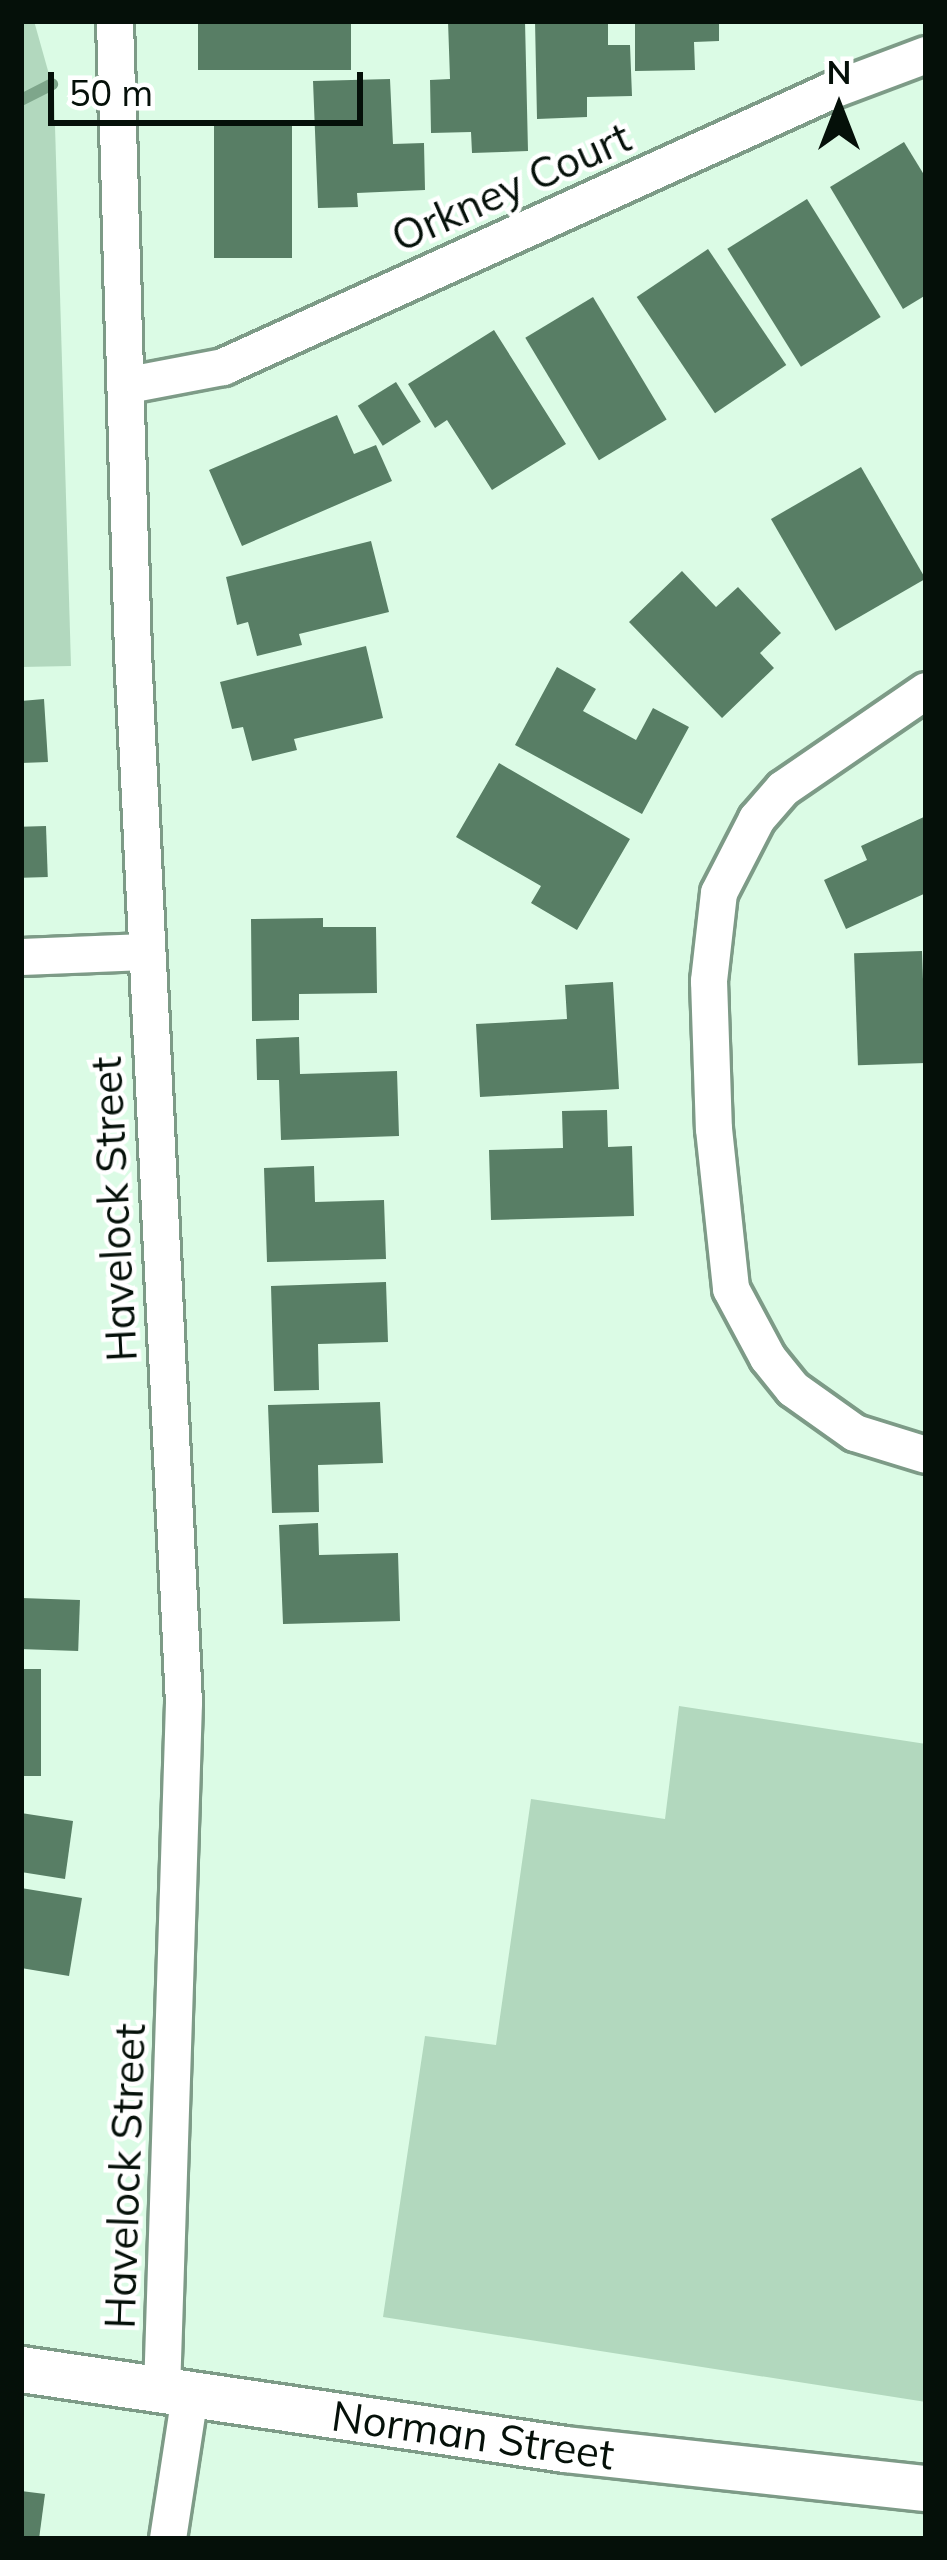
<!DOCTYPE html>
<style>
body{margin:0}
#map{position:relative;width:947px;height:2560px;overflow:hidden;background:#dbfbe5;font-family:Mulish,sans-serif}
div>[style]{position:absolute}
.green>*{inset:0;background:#b2d8be}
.stream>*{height:12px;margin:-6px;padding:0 6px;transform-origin:6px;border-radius:6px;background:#7ea68b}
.building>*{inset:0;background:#587e65;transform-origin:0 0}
.roads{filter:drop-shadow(3px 0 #7d9b87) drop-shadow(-3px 0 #7d9b87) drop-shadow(0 3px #7d9b87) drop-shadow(0 -3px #7d9b87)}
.minor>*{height:36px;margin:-18px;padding:0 18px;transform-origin:18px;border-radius:18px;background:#fff}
.tertiary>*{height:45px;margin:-22.5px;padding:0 22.5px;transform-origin:22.5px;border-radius:22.5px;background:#fff}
span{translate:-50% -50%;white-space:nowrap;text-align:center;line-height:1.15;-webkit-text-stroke:9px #fff;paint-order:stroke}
.street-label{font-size:42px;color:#051009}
.frame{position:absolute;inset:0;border:24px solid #051009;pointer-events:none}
.north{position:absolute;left:779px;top:48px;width:120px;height:120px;-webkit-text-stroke:9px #fff;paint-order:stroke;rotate:0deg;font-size:33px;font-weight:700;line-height:48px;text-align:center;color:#051009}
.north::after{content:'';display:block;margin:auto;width:42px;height:54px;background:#051009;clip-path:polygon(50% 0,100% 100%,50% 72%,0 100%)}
.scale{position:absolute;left:48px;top:72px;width:315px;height:54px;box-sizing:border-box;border:6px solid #051009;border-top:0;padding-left:15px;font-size:36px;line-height:42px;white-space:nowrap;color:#051009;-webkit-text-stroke:9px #fff;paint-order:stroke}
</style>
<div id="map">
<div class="green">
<div style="clip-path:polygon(21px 21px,34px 21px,54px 92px,71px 666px,21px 667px)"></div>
<div style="clip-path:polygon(679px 1706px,926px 1744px,926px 2402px,383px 2317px,425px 2036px,496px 2045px,531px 1799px,665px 1819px)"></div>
</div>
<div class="stream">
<div style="left:21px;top:100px;width:35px;rotate:-27deg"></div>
</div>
<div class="building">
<div style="left:198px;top:21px;width:153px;height:49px"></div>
<div style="clip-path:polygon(448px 21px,525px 21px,528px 151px,472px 153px,471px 132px,431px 133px,430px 80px,450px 79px)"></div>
<div style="clip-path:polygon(535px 21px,608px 21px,608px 45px,630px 45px,632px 96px,587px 97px,587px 117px,537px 119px)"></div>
<div style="clip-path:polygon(635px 21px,719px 21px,719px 41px,694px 42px,695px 70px,635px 71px)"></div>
<div style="clip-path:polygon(390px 79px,393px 144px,424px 143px,425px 190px,357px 193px,358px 207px,318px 208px,313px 81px)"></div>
<div style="left:292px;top:121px;width:137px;height:78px;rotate:90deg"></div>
<div style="clip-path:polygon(904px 142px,926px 178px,926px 295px,903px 309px,830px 187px)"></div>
<div style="left:807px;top:199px;width:139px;height:94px;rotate:58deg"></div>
<div style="left:708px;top:249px;width:140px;height:86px;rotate:56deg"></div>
<div style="left:593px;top:297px;width:143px;height:79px;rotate:59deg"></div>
<div style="clip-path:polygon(494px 330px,566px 444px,492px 490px,447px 420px,435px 428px,408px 384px)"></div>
<div style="left:396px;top:382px;width:47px;height:45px;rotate:58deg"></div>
<div style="clip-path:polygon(337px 415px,354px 454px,376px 445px,392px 481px,242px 546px,209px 470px)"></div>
<div style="left:861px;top:467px;width:129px;height:104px;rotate:60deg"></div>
<div style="clip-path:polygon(371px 541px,389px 612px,299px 634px,302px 645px,257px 656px,248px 622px,237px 625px,226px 577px)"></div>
<div style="clip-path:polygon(682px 571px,716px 607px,738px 587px,781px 633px,760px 653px,774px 668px,722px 718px,629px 622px)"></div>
<div style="clip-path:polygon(366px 646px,383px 718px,294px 739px,297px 750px,252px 761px,243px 727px,232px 729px,220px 682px)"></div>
<div style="clip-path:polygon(557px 667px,596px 689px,583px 711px,636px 740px,653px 708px,689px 727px,642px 814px,515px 745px)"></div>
<div style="clip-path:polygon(44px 699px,48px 762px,21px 763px,21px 701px)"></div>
<div style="clip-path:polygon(499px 763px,630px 839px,577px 930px,531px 903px,541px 886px,456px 837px)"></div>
<div style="clip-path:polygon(926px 816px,926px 893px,846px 929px,824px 880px,867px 860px,861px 846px)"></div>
<div style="left:46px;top:826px;width:51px;height:25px;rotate:88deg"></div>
<div style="clip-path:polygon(323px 918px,323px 927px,376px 927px,377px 993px,299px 994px,299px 1020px,252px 1021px,251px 919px)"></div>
<div style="left:922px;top:951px;width:112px;height:68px;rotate:88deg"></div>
<div style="clip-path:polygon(613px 982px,619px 1089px,480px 1097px,476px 1024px,567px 1019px,565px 985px)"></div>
<div style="clip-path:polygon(299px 1037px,300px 1074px,397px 1071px,399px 1136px,281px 1140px,279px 1080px,257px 1080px,256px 1039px)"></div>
<div style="clip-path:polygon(607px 1110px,608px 1147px,632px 1146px,634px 1216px,491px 1220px,489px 1150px,563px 1148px,562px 1111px)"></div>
<div style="clip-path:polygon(314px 1166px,315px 1202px,384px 1200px,386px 1259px,267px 1262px,264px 1168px)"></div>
<div style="clip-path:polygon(386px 1282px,388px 1342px,318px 1344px,319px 1390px,274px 1391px,271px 1286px)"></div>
<div style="clip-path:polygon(380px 1402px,383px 1463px,318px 1465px,319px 1512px,272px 1513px,268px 1405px)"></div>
<div style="clip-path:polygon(318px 1523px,319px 1555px,398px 1553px,400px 1621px,283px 1624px,279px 1525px)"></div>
<div style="left:21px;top:1598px;width:59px;height:51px;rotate:2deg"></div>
<div style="left:21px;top:1669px;width:20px;height:107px"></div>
<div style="clip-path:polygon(21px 1813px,73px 1821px,65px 1879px,21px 1872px)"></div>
<div style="clip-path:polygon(21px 1888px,82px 1898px,69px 1976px,21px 1968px)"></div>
<div style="clip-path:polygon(21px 2491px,45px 2494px,39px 2539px,21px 2539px)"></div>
</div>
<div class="roads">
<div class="minor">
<div style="left:115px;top:21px;width:632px;rotate:88.37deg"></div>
<div style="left:133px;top:653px;width:1051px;rotate:87.22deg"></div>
<div style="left:184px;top:1703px;width:688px;rotate:91.83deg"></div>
<div style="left:129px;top:385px;width:96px;rotate:-10.8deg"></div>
<div style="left:223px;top:367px;width:670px;rotate:-24.42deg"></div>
<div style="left:833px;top:90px;width:99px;rotate:-20.6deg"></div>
<div style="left:926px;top:691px;width:173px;rotate:145.6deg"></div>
<div style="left:783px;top:789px;width:40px;rotate:131deg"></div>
<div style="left:757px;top:819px;width:83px;rotate:117.2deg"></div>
<div style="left:719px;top:893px;width:89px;rotate:96.5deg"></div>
<div style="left:709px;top:981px;width:148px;rotate:88.1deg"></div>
<div style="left:714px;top:1129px;width:161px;rotate:83.9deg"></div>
<div style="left:731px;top:1289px;width:78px;rotate:61.8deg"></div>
<div style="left:768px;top:1358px;width:40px;rotate:51deg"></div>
<div style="left:793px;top:1389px;width:76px;rotate:35.4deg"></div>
<div style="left:855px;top:1433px;width:74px;rotate:17.2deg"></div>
<div style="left:21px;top:957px;width:125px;rotate:-2.3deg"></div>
<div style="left:168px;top:2539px;width:146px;rotate:-81.3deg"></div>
</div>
<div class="tertiary">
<div style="left:21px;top:2369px;width:550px;rotate:8.37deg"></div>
<div style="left:565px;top:2449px;width:363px;rotate:6.2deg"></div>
</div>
</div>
<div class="street-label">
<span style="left:511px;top:187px;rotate:-24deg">Orkney Court</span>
<span style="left:114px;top:1209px;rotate:-93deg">Havelock Street</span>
<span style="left:125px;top:2176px;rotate:-88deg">Havelock Street</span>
<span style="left:473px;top:2435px;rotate:8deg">Norman Street</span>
</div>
<div class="frame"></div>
<div class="north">N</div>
<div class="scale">50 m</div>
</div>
